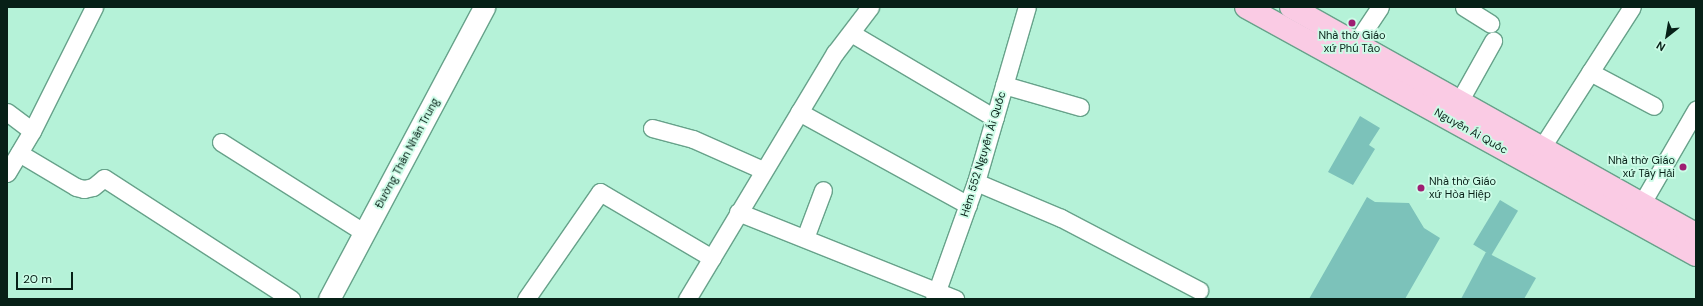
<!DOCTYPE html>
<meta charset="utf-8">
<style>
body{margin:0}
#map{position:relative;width:1703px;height:306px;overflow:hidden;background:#b5f2d8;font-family:"DM Sans",sans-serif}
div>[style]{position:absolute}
.building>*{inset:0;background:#7cc2ba;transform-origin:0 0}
.roads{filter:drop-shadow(1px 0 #67a28a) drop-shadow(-1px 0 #67a28a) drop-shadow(0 1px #67a28a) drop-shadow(0 -1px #67a28a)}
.minor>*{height:17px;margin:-8.5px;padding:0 8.5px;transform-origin:8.5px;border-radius:8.5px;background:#fff}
.tertiary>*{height:21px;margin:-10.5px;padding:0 10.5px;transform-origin:10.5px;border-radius:10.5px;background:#fff}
.primary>*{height:22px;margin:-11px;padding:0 11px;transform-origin:11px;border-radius:11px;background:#facbe4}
.dots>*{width:11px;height:11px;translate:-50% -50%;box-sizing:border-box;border:2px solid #ccfce7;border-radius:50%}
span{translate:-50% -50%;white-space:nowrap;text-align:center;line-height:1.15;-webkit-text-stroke:3.5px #ccfce7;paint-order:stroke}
.poi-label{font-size:11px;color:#072017}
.right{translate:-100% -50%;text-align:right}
.left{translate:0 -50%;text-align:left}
.street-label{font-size:11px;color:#072017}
.frame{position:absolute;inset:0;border:8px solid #072017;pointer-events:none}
.north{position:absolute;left:1647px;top:16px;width:40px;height:40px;-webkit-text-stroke:3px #ccfce7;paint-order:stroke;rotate:211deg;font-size:11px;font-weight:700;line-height:16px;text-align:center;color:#072017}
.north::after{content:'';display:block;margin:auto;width:14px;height:18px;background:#072017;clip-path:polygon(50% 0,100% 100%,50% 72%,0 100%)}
.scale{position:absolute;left:16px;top:272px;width:57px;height:18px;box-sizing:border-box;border:2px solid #072017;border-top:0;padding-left:5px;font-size:12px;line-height:14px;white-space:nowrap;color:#072017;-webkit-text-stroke:3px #ccfce7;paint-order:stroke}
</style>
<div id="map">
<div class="building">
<div style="clip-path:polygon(1360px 116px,1380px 128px,1369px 145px,1375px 149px,1353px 185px,1328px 172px)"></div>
<div style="clip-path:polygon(1367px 197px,1375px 202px,1409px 203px,1424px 228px,1440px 238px,1405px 299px,1309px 299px)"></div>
<div style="left:1500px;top:200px;width:21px;height:52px;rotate:31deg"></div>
<div style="clip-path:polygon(1486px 252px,1536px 278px,1524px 299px,1461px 299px)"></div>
</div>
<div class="roads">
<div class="minor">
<div style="left:1464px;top:7px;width:31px;rotate:32deg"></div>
<div style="left:851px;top:33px;width:167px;rotate:30.6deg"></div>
<div style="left:1356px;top:43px;width:43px;rotate:-56.3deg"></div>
<div style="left:1590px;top:72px;width:72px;rotate:28deg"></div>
<div style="left:1004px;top:85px;width:79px;rotate:16.1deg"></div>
<div style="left:1460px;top:100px;width:68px;rotate:-60.8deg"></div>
<div style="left:7px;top:112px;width:31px;rotate:37deg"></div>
<div style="left:799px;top:112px;width:193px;rotate:28.8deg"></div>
<div style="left:652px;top:128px;width:42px;rotate:15deg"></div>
<div style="left:693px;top:139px;width:77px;rotate:23.9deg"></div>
<div style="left:221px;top:142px;width:170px;rotate:32.3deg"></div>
<div style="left:1542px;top:147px;width:166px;rotate:-57.3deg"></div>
<div style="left:19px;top:153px;width:66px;rotate:30.8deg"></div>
<div style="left:76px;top:187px;width:8px;rotate:14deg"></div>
<div style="left:84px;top:189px;width:9px;rotate:-13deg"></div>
<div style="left:93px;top:187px;width:14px;rotate:-39deg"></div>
<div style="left:104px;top:178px;width:223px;rotate:32.9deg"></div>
<div style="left:7px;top:173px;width:49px;rotate:-59.2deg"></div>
<div style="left:32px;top:131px;width:139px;rotate:-63.4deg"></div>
<div style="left:976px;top:182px;width:92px;rotate:23deg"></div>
<div style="left:1061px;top:218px;width:156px;rotate:27.6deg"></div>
<div style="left:1642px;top:203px;width:108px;rotate:-59.9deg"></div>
<div style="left:738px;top:212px;width:234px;rotate:21.8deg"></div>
<div style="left:805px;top:238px;width:51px;rotate:-69.4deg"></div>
<div style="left:526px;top:299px;width:130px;rotate:-55.3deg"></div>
<div style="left:600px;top:192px;width:130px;rotate:30.5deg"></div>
<div style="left:687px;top:299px;width:287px;rotate:-59deg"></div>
<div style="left:835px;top:53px;width:58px;rotate:-52.7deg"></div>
<div style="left:934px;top:299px;width:124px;rotate:-70.3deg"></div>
<div style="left:976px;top:182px;width:182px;rotate:-73.8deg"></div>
</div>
<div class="tertiary">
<div style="left:329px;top:299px;width:331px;rotate:-62deg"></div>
</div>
<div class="primary">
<div style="left:1246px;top:7px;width:514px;rotate:28.86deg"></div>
<div style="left:1291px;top:7px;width:464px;rotate:29.3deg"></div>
</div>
</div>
<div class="dots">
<div style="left:1352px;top:23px;background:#9e1e72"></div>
<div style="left:1683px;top:167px;background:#9e1e72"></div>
<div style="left:1421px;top:188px;background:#9e1e72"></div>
</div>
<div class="poi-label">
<span style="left:1352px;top:42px">Nhà thờ Giáo<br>xứ Phú Tảo</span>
<span class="right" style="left:1675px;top:167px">Nhà thờ Giáo<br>xứ Tây Hải</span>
<span class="left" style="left:1429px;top:188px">Nhà thờ Giáo<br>xứ Hòa Hiệp</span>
</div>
<div class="street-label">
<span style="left:1471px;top:131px;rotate:29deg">Nguyễn Ái Quốc</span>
<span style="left:407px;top:153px;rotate:-62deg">Đường Thân Nhân Trung</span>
<span style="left:983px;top:154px;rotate:-73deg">Hẻm 552 Nguyễn Ái Quốc</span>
</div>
<div class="frame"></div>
<div class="north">N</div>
<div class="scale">20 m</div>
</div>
